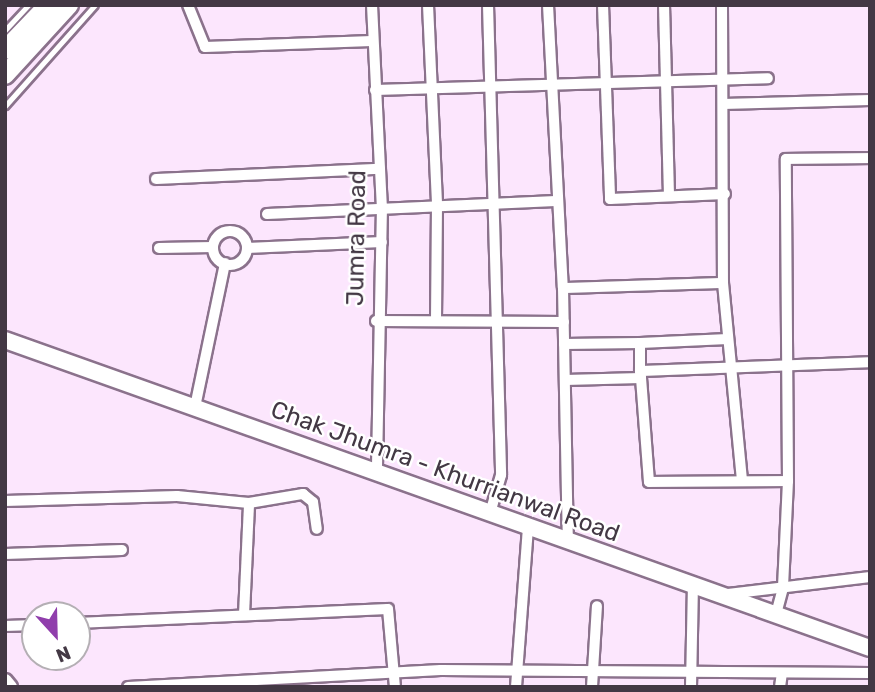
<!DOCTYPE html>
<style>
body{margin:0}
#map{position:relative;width:875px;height:692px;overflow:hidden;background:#fce6fd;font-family:Rubik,sans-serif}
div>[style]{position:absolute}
.roads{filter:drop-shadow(2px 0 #8b728c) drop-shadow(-2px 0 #8b728c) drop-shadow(0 2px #8b728c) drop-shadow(0 -2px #8b728c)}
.lane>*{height:5px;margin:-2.5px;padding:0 2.5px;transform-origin:2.5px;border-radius:2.5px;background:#fff}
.street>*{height:10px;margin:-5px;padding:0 5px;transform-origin:5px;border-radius:5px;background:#fff}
.street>.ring{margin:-5px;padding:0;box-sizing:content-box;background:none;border:10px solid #fff;border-radius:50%}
.secondary>*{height:14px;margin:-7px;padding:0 7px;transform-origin:7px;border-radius:7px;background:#fff}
.primary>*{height:16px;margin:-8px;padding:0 8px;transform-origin:8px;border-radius:8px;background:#fff}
.highway>*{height:18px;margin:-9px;padding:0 9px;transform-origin:9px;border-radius:9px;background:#fff}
span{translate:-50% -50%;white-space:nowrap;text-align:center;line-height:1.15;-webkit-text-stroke:5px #fff;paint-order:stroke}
.street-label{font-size:24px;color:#433844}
.frame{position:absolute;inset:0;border:7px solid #433844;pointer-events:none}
.north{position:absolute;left:21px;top:601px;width:70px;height:70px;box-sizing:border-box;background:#fff;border:2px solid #b4afb4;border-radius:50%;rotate:158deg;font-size:19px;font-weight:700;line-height:28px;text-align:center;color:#433844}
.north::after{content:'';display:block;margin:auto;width:24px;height:32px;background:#903eac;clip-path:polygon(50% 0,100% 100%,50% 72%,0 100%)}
</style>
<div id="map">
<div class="roads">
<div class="lane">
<div style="left:5px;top:30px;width:34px;rotate:-47deg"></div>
<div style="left:5px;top:106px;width:135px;rotate:-48.3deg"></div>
</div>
<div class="street">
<div style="left:188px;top:5px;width:45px;rotate:68deg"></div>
<div style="left:205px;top:47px;width:167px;rotate:-2.1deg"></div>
<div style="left:372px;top:5px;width:201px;rotate:87.2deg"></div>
<div style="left:382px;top:206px;width:265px;rotate:91.1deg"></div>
<div style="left:428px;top:5px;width:200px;rotate:87.4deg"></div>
<div style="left:437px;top:205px;width:116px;rotate:90.5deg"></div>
<div style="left:488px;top:5px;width:470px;rotate:88.4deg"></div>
<div style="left:501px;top:475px;width:36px;rotate:106deg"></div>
<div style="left:548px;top:5px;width:283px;rotate:87deg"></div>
<div style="left:563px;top:288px;width:253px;rotate:88.9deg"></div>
<div style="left:603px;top:5px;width:194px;rotate:87.9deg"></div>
<div style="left:610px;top:199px;width:115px;rotate:-2.5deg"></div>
<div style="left:664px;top:5px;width:190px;rotate:88.5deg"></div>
<div style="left:722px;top:5px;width:278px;rotate:89.8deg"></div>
<div style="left:723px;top:283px;width:198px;rotate:84.5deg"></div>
<div style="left:375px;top:90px;width:393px;rotate:-1.7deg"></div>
<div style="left:723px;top:104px;width:147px;rotate:-1.6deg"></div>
<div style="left:156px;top:179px;width:224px;rotate:-2.6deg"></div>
<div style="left:267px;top:214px;width:289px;rotate:-2.6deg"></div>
<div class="ring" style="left:213px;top:231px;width:24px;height:24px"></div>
<div style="left:159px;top:248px;width:54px;rotate:-1.1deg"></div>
<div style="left:247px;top:248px;width:135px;rotate:-2.5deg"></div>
<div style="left:563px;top:288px;width:160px;rotate:-1.8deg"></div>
<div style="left:376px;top:321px;width:188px;rotate:0.3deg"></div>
<div style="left:640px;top:343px;width:88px;rotate:-2.6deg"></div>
<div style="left:564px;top:344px;width:76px;rotate:-0.8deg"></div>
<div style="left:640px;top:343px;width:28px;rotate:90deg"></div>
<div style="left:641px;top:378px;width:104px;rotate:85.6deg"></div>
<div style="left:649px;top:482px;width:139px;rotate:-0.4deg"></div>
<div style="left:565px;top:380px;width:76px;rotate:-1.5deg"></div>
<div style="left:641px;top:378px;width:7px;rotate:-98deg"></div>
<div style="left:640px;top:371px;width:230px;rotate:-2.2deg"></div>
<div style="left:195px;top:407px;width:147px;rotate:-78.2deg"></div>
<div style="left:5px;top:501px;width:172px;rotate:-1.7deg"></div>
<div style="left:177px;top:496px;width:72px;rotate:5.6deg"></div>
<div style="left:249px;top:503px;width:55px;rotate:-9.5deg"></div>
<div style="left:303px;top:494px;width:13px;rotate:39deg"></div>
<div style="left:313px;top:502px;width:27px;rotate:82deg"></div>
<div style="left:5px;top:554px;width:117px;rotate:-2deg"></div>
<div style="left:728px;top:594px;width:143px;rotate:-6.8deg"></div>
<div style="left:776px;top:614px;width:28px;rotate:-75deg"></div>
<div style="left:783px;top:587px;width:106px;rotate:-87.3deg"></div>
<div style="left:788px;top:481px;width:322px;rotate:-90.4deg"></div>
<div style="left:786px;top:159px;width:84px;rotate:-0.7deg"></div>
<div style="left:244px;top:615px;width:112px;rotate:-87.4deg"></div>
<div style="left:77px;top:623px;width:311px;rotate:-2.6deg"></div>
<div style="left:388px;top:609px;width:78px;rotate:84.9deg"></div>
<div style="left:5px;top:626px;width:30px;rotate:-2deg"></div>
<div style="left:128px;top:687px;width:313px;rotate:-3.1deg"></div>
<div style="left:441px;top:670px;width:429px;rotate:0.4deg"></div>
<div style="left:516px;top:687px;width:161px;rotate:-85.7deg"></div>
<div style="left:592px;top:687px;width:81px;rotate:-86.5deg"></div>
<div style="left:691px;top:687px;width:100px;rotate:-88.9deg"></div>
<div style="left:780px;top:687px;width:14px;rotate:-82deg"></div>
</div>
<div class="secondary">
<div style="left:5px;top:681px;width:8px;rotate:50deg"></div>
</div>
<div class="primary">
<div style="left:5px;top:340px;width:918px;rotate:19.6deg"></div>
</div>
<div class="highway">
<div style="left:5px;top:50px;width:62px;rotate:-46.3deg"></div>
<div style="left:5px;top:75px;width:95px;rotate:-47.6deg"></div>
</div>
</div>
<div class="street-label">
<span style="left:357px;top:238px;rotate:-89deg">Jumra Road</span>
<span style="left:445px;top:472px;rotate:20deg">Chak Jhumra - Khurrianwal Road</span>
</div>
<div class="frame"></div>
<div class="north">N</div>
</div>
